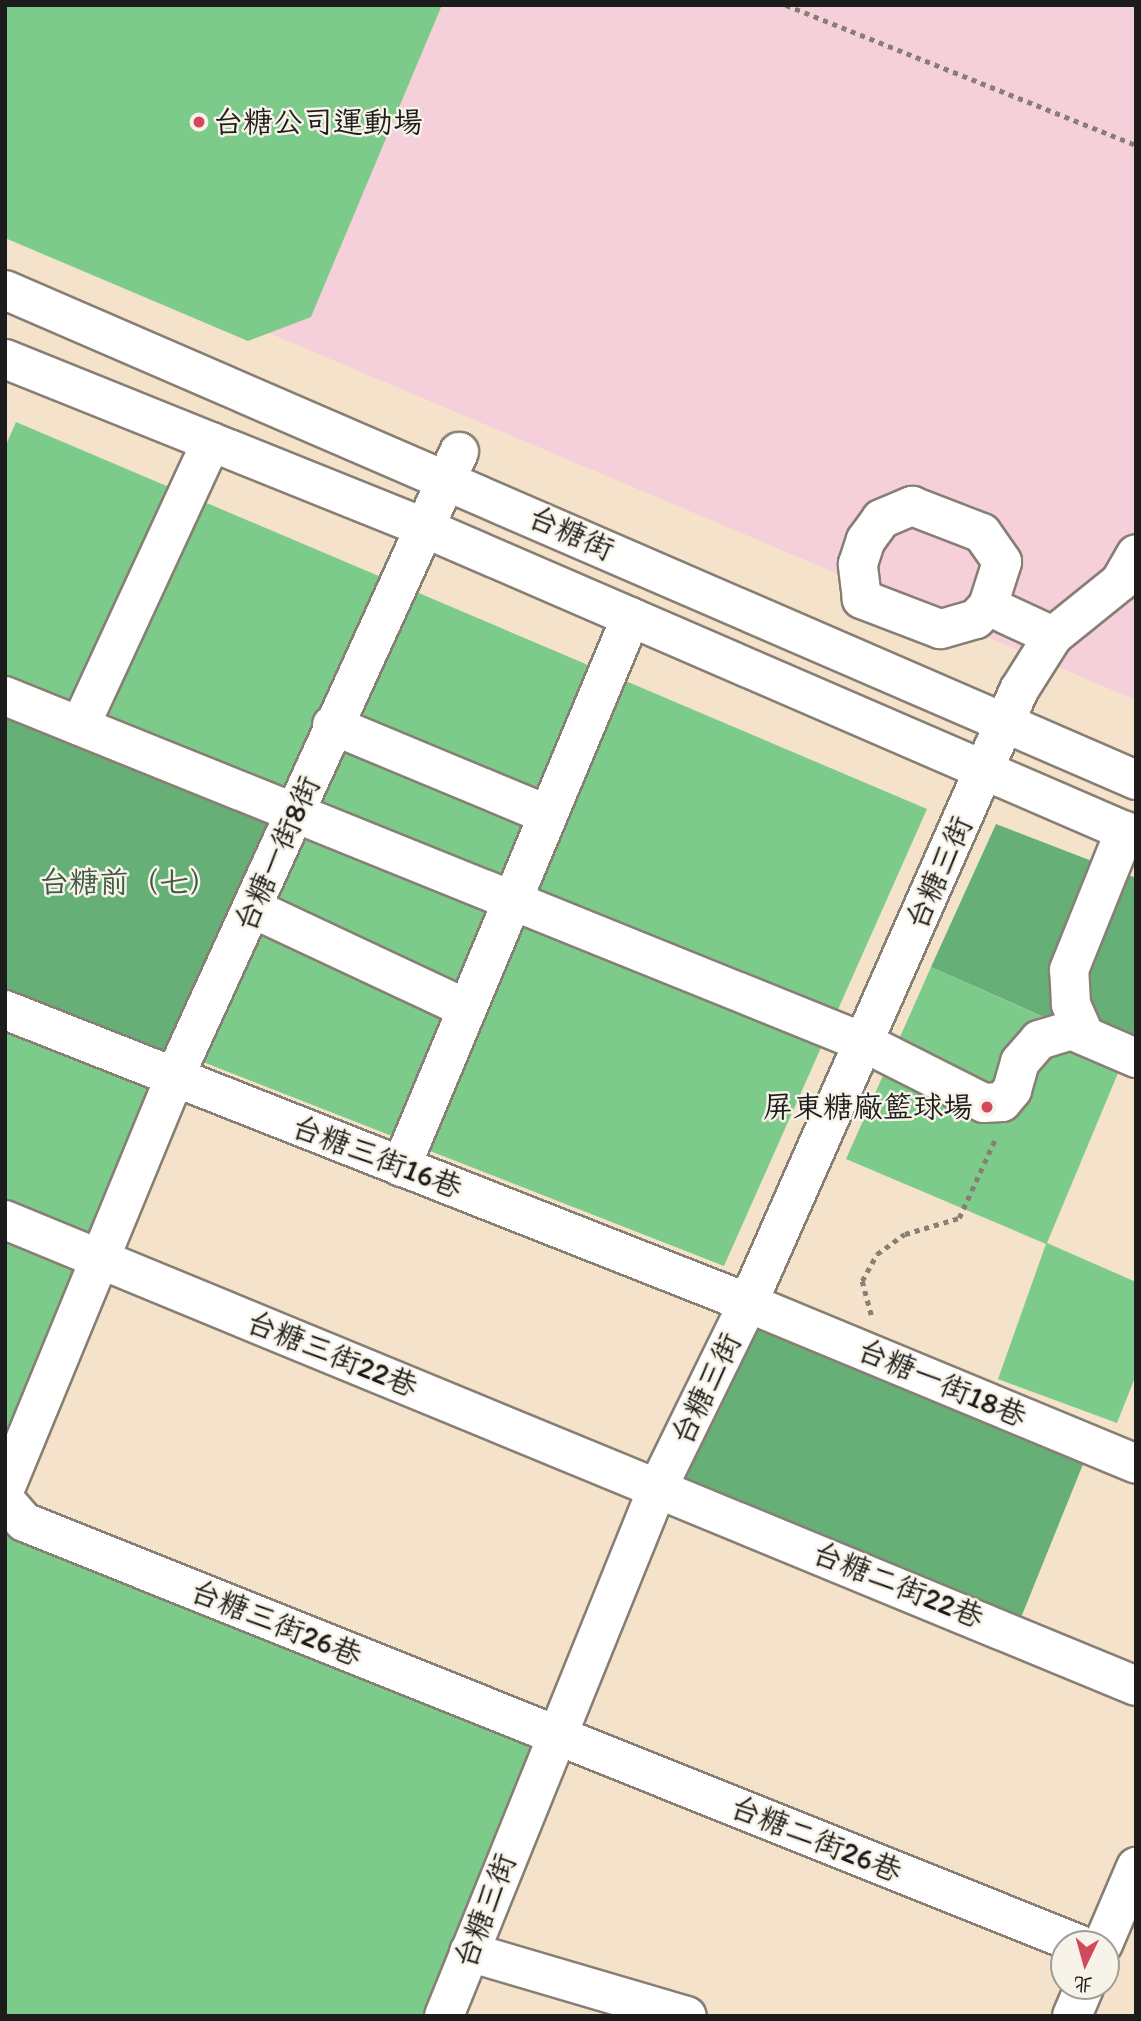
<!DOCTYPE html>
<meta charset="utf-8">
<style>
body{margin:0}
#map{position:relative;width:1141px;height:2021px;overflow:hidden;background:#f5e2cb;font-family:Itim,"LXGW WenKai TC",sans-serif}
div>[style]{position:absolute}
.built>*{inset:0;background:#f5cfd9}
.green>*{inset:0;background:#7dcb8b}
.forest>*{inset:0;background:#66af77;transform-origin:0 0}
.path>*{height:4.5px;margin-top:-2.25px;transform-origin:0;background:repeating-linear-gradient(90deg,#887f74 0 5px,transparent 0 10px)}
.roads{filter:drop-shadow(2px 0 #887f74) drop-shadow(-2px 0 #887f74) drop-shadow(0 2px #887f74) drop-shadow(0 -2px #887f74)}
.minor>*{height:38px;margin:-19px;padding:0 19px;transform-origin:19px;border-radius:19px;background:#fff}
.dots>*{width:19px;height:19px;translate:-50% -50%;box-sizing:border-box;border:4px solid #f7f3e8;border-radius:50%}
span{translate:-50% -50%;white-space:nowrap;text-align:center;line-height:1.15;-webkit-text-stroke:5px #f7f3e8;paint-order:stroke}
.poi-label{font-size:30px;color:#1c1c1c}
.left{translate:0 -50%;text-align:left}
.right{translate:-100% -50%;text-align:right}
.street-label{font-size:30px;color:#1c1c1c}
.park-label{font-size:30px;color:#3e5943}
.frame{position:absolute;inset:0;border:7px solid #1c1c1c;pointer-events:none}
.north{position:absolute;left:1050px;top:1930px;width:70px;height:70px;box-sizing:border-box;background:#f7f3e8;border:2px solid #9f9d96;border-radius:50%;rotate:185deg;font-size:19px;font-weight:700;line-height:28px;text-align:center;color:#1c1c1c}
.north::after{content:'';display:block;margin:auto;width:24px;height:32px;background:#d1495b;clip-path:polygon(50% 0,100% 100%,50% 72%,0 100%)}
</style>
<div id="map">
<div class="built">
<div style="clip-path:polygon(442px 5px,1136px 5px,1136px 700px,269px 333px,311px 316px)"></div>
</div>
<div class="green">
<div style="clip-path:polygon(5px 5px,442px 5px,311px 317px,248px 341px,5px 238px)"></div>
<div style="clip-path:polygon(16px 422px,927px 809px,724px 1266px,190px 1057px,5px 690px,5px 447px)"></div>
<div style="clip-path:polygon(931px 967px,1126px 1054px,1047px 1243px,1136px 1282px,1136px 1375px,1117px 1423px,998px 1379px,1046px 1244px,846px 1159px)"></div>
<div style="clip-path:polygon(5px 1010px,174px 1078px,5px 1489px)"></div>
<div style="clip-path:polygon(5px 1500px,555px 1734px,444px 2016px,5px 2016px)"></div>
</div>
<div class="forest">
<div style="clip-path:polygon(5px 696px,298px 815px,174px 1078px,5px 1010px)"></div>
<div style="clip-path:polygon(996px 824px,1136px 878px,1136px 1058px,931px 967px)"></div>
<div style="left:748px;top:1303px;width:371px;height:205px;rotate:22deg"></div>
</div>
<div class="path">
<div style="left:786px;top:5px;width:377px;rotate:21.8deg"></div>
<div style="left:871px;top:1315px;width:35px;rotate:-105deg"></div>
<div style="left:862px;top:1281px;width:31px;rotate:-61deg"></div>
<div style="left:877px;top:1254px;width:34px;rotate:-36deg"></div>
<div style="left:905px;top:1234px;width:56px;rotate:-16.5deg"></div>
<div style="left:959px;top:1218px;width:89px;rotate:-65.4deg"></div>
</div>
<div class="roads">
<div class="minor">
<div style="left:5px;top:290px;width:1233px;rotate:23.42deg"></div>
<div style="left:5px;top:359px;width:455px;rotate:21.9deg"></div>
<div style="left:427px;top:529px;width:773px;rotate:23.41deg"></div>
<div style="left:988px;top:606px;width:18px;rotate:133deg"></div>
<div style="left:976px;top:619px;width:37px;rotate:164deg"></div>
<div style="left:940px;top:629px;width:84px;rotate:-159deg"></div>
<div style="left:862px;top:599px;width:35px;rotate:-97deg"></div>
<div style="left:858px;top:564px;width:25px;rotate:-72deg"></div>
<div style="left:866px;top:540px;width:26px;rotate:-54deg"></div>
<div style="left:881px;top:519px;width:34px;rotate:-23deg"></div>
<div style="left:912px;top:506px;width:75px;rotate:21.1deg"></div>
<div style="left:982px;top:533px;width:35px;rotate:55deg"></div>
<div style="left:1002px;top:562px;width:46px;rotate:107.7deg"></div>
<div style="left:988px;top:606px;width:72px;rotate:24.8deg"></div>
<div style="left:5px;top:696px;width:927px;rotate:21.97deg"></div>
<div style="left:865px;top:1043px;width:133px;rotate:26.8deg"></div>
<div style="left:984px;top:1103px;width:18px;rotate:-3deg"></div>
<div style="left:1002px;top:1102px;width:16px;rotate:-50deg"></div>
<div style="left:1012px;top:1090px;width:29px;rotate:-74deg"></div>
<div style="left:1020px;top:1062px;width:29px;rotate:-49deg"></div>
<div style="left:1039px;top:1040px;width:34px;rotate:-17deg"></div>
<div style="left:1071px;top:1030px;width:71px;rotate:23.3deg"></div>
<div style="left:332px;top:725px;width:232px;rotate:22.6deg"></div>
<div style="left:80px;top:726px;width:313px;rotate:-65.2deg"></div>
<div style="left:254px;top:909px;width:233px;rotate:25.1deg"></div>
<div style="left:5px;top:1010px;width:799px;rotate:21.52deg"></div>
<div style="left:748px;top:1303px;width:420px;rotate:22.5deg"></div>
<div style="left:1085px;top:1036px;width:35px;rotate:-114deg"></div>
<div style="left:1071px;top:1004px;width:34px;rotate:-93deg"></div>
<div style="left:1069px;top:970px;width:150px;rotate:-68.1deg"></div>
<div style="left:401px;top:1167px;width:596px;rotate:-67.31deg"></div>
<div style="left:5px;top:1220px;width:1223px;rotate:22.39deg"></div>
<div style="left:5px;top:1489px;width:444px;rotate:-67.6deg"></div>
<div style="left:174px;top:1078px;width:688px;rotate:-65.52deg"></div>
<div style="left:5px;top:1500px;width:29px;rotate:49deg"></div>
<div style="left:24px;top:1522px;width:1135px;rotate:21.82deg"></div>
<div style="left:1103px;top:1944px;width:84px;rotate:-66.8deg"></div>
<div style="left:469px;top:1952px;width:227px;rotate:16.4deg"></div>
<div style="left:444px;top:2016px;width:571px;rotate:-67.97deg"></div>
<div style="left:658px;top:1487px;width:205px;rotate:-63.9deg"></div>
<div style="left:748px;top:1303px;width:670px;rotate:-66.15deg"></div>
<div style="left:1019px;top:690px;width:64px;rotate:-57.8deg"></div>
<div style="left:1053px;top:636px;width:86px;rotate:-38.9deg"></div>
<div style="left:1120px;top:582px;width:32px;rotate:-60deg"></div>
<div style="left:1072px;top:2016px;width:33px;rotate:-67deg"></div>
</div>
</div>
<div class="dots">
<div style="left:199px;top:122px;background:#d1495b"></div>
<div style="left:987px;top:1107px;background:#d1495b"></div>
</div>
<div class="poi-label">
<span class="left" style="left:213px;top:122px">台糖公司運動場</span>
<span class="right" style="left:973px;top:1107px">屏東糖廠籃球場</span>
</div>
<div class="street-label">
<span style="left:571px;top:533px;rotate:24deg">台糖街</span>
<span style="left:277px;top:854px;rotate:-66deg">台糖一街8街</span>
<span style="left:939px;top:873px;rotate:-66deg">台糖三街</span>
<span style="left:377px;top:1157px;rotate:21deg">台糖三街16巷</span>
<span style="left:332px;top:1354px;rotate:22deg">台糖三街22巷</span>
<span style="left:942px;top:1383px;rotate:23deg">台糖一街18巷</span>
<span style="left:706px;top:1389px;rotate:-64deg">台糖三街</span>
<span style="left:898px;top:1585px;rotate:22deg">台糖二街22巷</span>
<span style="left:276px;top:1623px;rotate:22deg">台糖三街26巷</span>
<span style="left:816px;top:1839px;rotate:22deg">台糖二街26巷</span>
<span style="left:485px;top:1911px;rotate:-69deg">台糖三街</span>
</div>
<div class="park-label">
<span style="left:129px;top:882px">台糖前（七）</span>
</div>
<div class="frame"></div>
<div class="north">北</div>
</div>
